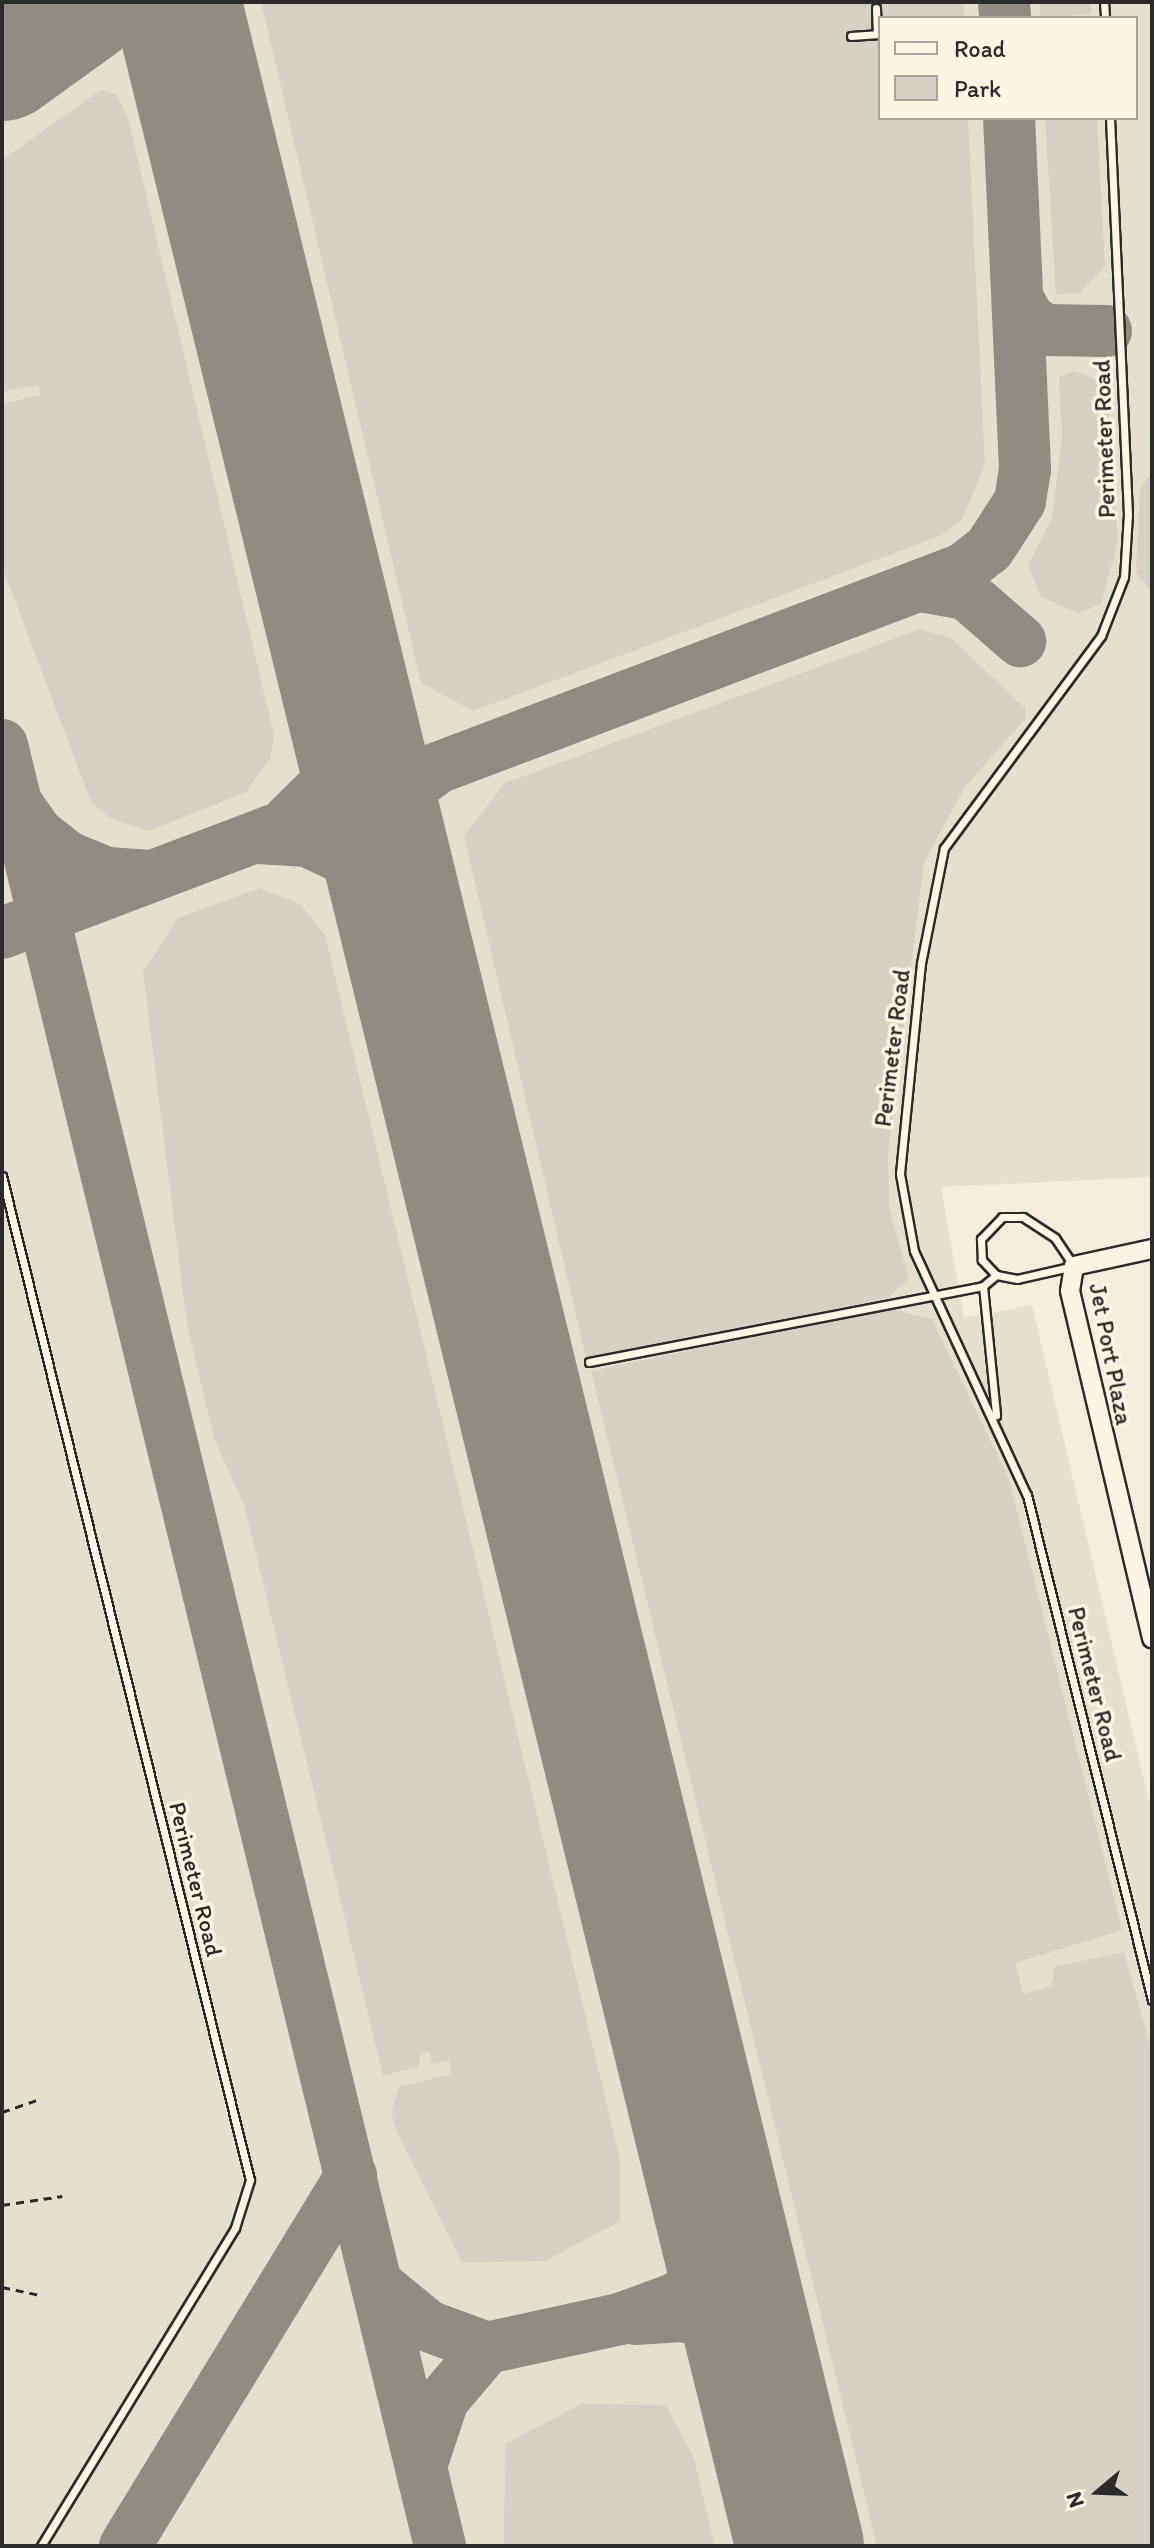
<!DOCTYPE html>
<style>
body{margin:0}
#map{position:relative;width:1154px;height:2548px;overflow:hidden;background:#f4edde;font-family:Itim,sans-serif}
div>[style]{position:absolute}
.built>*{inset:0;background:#e5dfd0}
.green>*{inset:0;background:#d6d1c4}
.taxiway>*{height:52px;margin:-26px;padding:0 26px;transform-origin:26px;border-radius:26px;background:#908c84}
.runway>*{height:128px;margin:-64px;padding:0 64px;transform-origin:64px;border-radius:64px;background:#908c84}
.path>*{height:3px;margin-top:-1.5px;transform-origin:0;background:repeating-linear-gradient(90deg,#2b2b2b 0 8px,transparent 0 14px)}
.roads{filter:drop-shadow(2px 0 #2b2b2b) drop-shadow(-2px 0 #2b2b2b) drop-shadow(0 2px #2b2b2b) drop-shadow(0 -2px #2b2b2b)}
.service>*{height:7px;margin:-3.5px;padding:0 3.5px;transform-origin:3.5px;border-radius:3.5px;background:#fcf5e5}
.tertiary>*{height:18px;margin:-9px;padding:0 9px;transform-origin:9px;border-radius:9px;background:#fcf5e5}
span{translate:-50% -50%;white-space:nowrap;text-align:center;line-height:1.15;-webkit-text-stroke:7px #fcf5e5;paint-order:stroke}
.street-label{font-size:24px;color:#2b2b2b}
.frame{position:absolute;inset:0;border:4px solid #2b2b2b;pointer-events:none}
.legend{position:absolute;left:878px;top:16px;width:260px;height:104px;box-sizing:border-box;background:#fcf5e5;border:2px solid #a8a49b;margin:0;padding:10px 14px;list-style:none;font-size:24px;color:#2b2b2b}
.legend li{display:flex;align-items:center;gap:16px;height:40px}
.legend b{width:40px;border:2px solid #a8a49b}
.north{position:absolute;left:1058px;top:2452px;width:80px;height:80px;-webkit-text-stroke:6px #fcf5e5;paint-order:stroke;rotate:251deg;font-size:22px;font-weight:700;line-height:32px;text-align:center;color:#2b2b2b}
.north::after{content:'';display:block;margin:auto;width:28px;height:36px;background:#2b2b2b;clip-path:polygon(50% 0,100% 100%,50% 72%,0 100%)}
</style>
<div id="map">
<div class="built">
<div style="clip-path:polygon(evenodd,2px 2px,1152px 2px,1152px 1177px,941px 1187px,964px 1318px,1032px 1305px,1152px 1814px,1152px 2546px,2px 2546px,2px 2px,880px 18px,1136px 18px,1136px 118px,880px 118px,880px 18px)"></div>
</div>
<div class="green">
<div style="clip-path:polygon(261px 2px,963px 2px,964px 18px,880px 18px,880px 118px,968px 118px,985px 465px,962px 519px,940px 536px,473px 711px,421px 683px)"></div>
<div style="clip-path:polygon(1039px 2px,1091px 2px,1091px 14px,1040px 18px)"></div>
<div style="clip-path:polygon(101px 90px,116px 94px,128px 118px,274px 735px,270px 759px,246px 792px,149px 831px,112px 819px,91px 802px,2px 566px,2px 404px,40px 395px,39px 385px,2px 392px,2px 160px)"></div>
<div style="clip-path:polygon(1045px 118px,1097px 118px,1105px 266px,1080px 293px,1056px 294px)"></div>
<div style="clip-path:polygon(1075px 371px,1099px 381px,1108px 395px,1118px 541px,1101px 604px,1078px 613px,1041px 597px,1028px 565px,1052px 518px,1062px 436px,1059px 377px)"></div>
<div style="clip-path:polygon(1152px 473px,1152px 592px,1136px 573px,1140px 489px)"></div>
<div style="clip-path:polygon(920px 629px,951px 638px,1026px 709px,1025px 719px,965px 787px,924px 862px,888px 1153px,889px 1208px,909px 1279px,887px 1298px,586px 1358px,464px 836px,505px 783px)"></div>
<div style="clip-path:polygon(260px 888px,300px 904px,325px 935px,620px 2159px,620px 2221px,545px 2261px,462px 2262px,396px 2130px,391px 2112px,399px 2087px,452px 2074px,449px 2061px,432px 2064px,430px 2052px,420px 2054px,419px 2067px,383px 2075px,244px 1505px,214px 1438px,187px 1325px,143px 972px,178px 918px)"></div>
<div style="clip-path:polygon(891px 1309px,932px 1319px,1009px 1479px,1122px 1930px,1015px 1963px,1023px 1994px,1052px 1986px,1054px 1967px,1124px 1952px,1152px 2052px,1152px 2546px,877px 2546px,591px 1371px)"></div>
<div style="clip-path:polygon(581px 2404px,666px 2405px,694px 2459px,715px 2546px,504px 2546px,505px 2444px)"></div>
</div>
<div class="taxiway">
<div style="left:1004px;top:2px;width:16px;rotate:86deg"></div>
<div style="left:1018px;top:299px;width:23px;rotate:61deg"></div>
<div style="left:1029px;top:319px;width:19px;rotate:35deg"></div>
<div style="left:1045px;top:330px;width:61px;rotate:0.9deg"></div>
<div style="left:920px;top:586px;width:47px;rotate:9.9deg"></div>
<div style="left:966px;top:594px;width:72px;rotate:41deg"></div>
<div style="left:2px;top:745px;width:1853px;rotate:76.33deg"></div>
<div style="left:17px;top:804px;width:35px;rotate:55deg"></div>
<div style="left:37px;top:833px;width:39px;rotate:38deg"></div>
<div style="left:68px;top:857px;width:42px;rotate:22.3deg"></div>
<div style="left:107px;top:873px;width:44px;rotate:3.9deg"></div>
<div style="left:288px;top:821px;width:47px;rotate:-45deg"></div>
<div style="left:321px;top:788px;width:29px;rotate:-61deg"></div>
<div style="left:335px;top:763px;width:73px;rotate:-80.5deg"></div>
<div style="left:259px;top:838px;width:48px;rotate:3.6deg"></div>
<div style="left:307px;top:841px;width:50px;rotate:25deg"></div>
<div style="left:352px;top:862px;width:41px;rotate:45deg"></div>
<div style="left:381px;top:891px;width:54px;rotate:61deg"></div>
<div style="left:392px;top:877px;width:55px;rotate:-90deg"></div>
<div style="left:392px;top:822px;width:42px;rotate:-59.7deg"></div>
<div style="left:413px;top:786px;width:26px;rotate:-36deg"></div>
<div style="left:2px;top:933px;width:1028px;rotate:-20.75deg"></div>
<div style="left:963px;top:569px;width:33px;rotate:-38deg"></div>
<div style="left:989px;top:549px;width:57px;rotate:-57.1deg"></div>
<div style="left:1020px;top:501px;width:32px;rotate:-81deg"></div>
<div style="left:1025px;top:469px;width:351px;rotate:-92.6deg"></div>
<div style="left:377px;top:2284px;width:66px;rotate:39.5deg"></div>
<div style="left:428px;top:2326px;width:63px;rotate:20.4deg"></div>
<div style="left:635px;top:2319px;width:48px;rotate:-3.6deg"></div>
<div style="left:683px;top:2316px;width:33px;rotate:16deg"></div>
<div style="left:715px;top:2325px;width:35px;rotate:43deg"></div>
<div style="left:741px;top:2349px;width:43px;rotate:60.4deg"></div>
<div style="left:421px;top:2466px;width:70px;rotate:-71.6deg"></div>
<div style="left:443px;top:2400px;width:68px;rotate:-49.8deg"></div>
<div style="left:487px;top:2348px;width:136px;rotate:-12.3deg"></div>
<div style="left:620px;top:2319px;width:61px;rotate:-20.2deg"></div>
<div style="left:677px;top:2298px;width:33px;rotate:-39deg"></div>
<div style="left:703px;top:2277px;width:29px;rotate:-63deg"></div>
<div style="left:716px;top:2251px;width:41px;rotate:-88.6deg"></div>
<div style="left:125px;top:2546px;width:434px;rotate:-58.6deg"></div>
</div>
<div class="runway">
<div style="left:177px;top:2px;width:2619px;rotate:76.24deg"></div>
<div style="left:2px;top:57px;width:94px;rotate:-35.9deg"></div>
</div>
<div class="path">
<div style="left:2px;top:2112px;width:39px;rotate:-19deg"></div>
<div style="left:2px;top:2205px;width:61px;rotate:-8.5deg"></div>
<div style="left:2px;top:2287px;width:38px;rotate:12deg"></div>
</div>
<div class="roads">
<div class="service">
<div style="left:1104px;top:2px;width:16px;rotate:86deg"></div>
<div style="left:876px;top:8px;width:26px;rotate:88deg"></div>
<div style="left:851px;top:36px;width:29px;rotate:-4deg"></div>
<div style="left:1110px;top:118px;width:396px;rotate:87.4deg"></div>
<div style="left:1128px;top:514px;width:63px;rotate:93.6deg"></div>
<div style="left:1124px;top:577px;width:63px;rotate:111.3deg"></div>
<div style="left:1101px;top:636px;width:264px;rotate:126.5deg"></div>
<div style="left:944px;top:848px;width:117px;rotate:101.3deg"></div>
<div style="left:921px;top:963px;width:212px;rotate:95.7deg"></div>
<div style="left:900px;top:1174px;width:78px;rotate:79.7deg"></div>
<div style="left:914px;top:1251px;width:269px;rotate:65.2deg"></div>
<div style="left:1027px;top:1495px;width:520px;rotate:76.1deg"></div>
<div style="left:2px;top:1176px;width:1034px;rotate:76.13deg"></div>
<div style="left:250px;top:2180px;width:50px;rotate:107.4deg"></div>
<div style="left:235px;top:2228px;width:373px;rotate:121.4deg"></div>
<div style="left:1002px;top:1217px;width:21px"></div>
<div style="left:1023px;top:1217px;width:38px;rotate:33deg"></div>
<div style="left:1055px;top:1238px;width:34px;rotate:56deg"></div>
<div style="left:1074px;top:1266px;width:58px;rotate:167.2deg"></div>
<div style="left:1017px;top:1279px;width:21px;rotate:-169deg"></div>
<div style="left:996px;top:1275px;width:21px;rotate:-133deg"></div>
<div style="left:982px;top:1260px;width:21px;rotate:-93deg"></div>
<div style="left:981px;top:1239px;width:30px;rotate:-46deg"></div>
<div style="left:983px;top:1286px;width:130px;rotate:84.2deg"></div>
<div style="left:589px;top:1362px;width:401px;rotate:-10.9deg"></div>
<div style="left:983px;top:1286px;width:17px;rotate:-40deg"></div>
</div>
<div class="tertiary">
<div style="left:1152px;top:1249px;width:80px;rotate:167.7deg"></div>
<div style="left:1074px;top:1266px;width:25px;rotate:99deg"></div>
<div style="left:1070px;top:1291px;width:357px;rotate:76.7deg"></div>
</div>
</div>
<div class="street-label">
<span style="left:1104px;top:439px;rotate:-92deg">Perimeter Road</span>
<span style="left:892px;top:1048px;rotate:-83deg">Perimeter Road</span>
<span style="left:1111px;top:1354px;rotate:79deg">Jet Port Plaza</span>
<span style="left:1095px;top:1684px;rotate:76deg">Perimeter Road</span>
<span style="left:196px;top:1879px;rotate:76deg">Perimeter Road</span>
</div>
<div class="frame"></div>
<ul class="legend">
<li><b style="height:10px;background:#fcf5e5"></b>Road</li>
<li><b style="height:22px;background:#d6d1c4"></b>Park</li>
</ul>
<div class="north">N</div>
</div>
